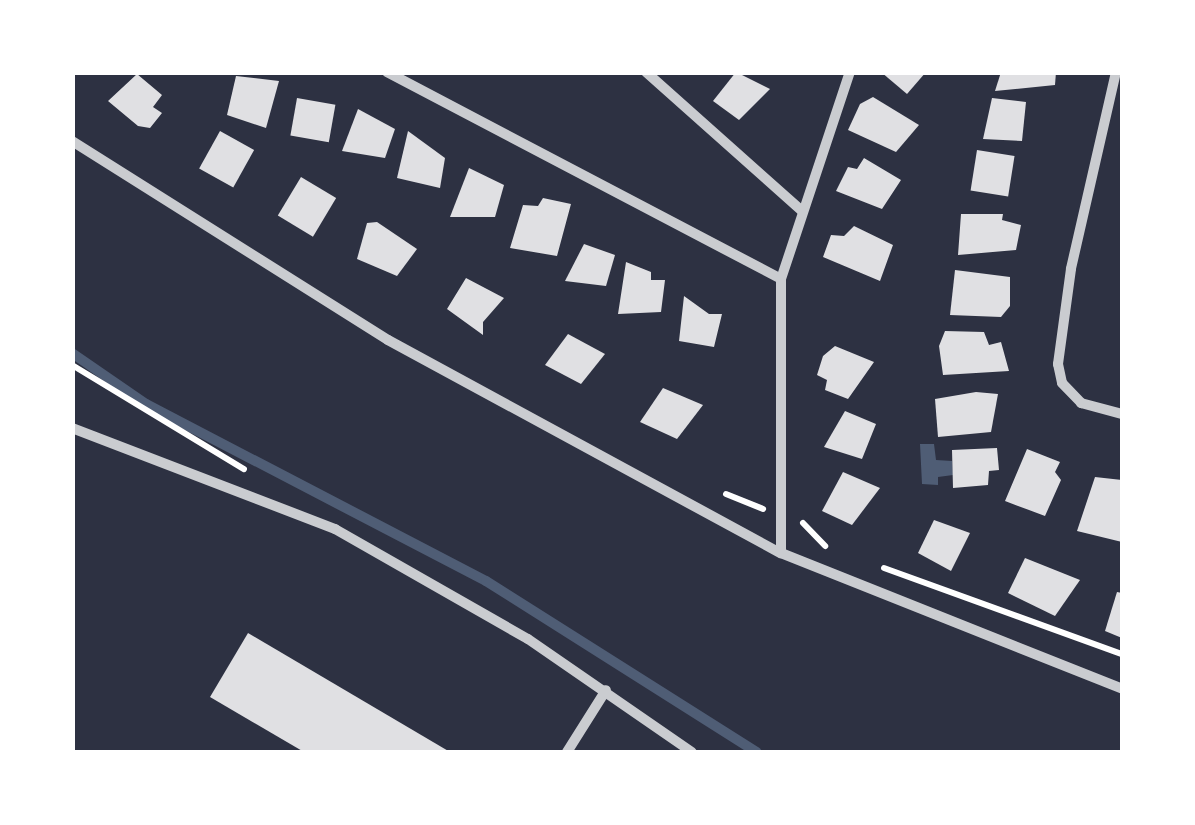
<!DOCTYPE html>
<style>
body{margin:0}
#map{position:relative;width:1195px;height:825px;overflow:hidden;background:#2d3142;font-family:Arial,sans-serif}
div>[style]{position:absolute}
.water>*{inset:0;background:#4f5d75}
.stream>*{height:10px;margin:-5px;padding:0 5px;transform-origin:5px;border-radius:5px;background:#4f5d75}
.building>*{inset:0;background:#e0e0e3;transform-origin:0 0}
.path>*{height:6px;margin:-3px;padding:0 3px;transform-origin:3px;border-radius:3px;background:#fff}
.minor>*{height:10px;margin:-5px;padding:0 5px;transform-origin:5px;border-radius:5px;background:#caccd0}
span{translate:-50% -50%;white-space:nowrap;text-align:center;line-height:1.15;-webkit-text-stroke:8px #fff;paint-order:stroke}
.frame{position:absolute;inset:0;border:75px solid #fff;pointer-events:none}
</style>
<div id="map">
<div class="water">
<div style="clip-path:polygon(920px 444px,934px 444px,936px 460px,952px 461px,953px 475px,938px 477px,938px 485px,922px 484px)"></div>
</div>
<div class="stream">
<div style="left:72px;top:353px;width:90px;rotate:34.6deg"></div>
<div style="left:146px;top:404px;width:383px;rotate:27.5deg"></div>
<div style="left:486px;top:581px;width:320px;rotate:32.3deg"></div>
</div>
<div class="building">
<div style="clip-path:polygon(736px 72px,770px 89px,739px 120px,713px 101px)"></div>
<div style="clip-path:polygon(881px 72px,926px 72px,907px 94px)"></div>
<div style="clip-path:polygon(1001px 72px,1056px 72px,1055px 85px,995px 91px)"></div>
<div style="clip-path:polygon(137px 74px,162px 95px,153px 107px,162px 113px,150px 128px,138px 126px,108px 101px)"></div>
<div style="clip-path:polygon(236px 76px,279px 81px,266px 128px,227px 115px)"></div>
<div style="clip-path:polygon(873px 97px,919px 125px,896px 152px,848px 130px,860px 104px)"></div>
<div style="left:297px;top:98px;width:39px;height:38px;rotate:10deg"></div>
<div style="clip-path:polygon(992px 98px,1026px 102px,1022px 141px,983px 139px)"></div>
<div style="clip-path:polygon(358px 109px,395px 129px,385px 158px,342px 151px)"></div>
<div style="left:220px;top:131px;width:39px;height:43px;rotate:29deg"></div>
<div style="clip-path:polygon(408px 131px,445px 158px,440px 188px,397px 178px)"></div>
<div style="left:977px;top:150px;width:38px;height:41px;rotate:9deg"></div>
<div style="clip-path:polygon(864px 158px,901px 180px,882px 209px,836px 191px,848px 167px,857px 169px)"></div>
<div style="clip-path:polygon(469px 168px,504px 185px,495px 217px,450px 217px)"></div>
<div style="left:301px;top:177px;width:41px;height:45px;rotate:31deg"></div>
<div style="clip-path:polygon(543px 198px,571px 204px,557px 256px,510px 248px,523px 205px,538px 206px)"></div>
<div style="clip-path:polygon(961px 214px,1003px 214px,1002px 220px,1021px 225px,1016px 250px,958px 255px)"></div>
<div style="clip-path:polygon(377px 222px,417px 249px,397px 276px,357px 259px,367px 223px)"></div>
<div style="clip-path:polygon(854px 226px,893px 245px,880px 281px,823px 257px,831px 235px,844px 236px)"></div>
<div style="clip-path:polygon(584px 244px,615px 255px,606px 286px,565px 281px)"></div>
<div style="clip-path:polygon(626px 262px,651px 272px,651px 280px,665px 280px,661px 312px,618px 314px)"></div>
<div style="clip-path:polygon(955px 270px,1010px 277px,1010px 306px,1001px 317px,950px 315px)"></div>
<div style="clip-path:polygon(466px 278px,504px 298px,483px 322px,483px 335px,447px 309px)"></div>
<div style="clip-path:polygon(684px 296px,709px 314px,722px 314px,714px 347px,679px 341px)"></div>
<div style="clip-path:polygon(945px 331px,984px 332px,989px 345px,1001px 342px,1009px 371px,943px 375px,939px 346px)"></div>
<div style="clip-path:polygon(568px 334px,605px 354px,581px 384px,545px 365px)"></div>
<div style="clip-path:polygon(835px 346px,874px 362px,848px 399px,825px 390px,827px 380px,817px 375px,823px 356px)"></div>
<div style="clip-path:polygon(663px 388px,703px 405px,677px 439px,640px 422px)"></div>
<div style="clip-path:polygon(976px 392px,998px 394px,991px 432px,938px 437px,935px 399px)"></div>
<div style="clip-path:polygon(845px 411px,876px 424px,862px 459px,824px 447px)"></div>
<div style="clip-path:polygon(997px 448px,999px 470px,989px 471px,988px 485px,953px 488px,952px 450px)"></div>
<div style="clip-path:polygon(1027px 449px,1060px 462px,1055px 472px,1061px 480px,1045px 516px,1005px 501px)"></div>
<div style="clip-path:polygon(843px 472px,880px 488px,852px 525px,822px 511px)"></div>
<div style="clip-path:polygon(1095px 477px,1122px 480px,1122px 542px,1077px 531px)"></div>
<div style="clip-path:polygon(934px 520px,970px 533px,951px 571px,918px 553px)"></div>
<div style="clip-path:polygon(1025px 558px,1080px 580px,1055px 616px,1008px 593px)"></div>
<div style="clip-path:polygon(1117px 592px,1122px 593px,1122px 638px,1105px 631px)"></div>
<div style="clip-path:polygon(248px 633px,450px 752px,304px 752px,210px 697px)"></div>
</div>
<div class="path">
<div style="left:72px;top:365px;width:201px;rotate:31.2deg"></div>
<div style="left:726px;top:494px;width:40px;rotate:22deg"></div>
<div style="left:803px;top:523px;width:32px;rotate:46deg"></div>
<div style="left:884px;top:568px;width:253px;rotate:19.9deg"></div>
</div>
<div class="minor">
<div style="left:387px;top:72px;width:445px;rotate:27.7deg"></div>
<div style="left:646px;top:72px;width:209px;rotate:41.7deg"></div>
<div style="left:1116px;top:72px;width:202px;rotate:102.9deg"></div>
<div style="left:1071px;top:269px;width:96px;rotate:97.8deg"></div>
<div style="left:1058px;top:364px;width:19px;rotate:78deg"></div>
<div style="left:1062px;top:383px;width:28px;rotate:46deg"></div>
<div style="left:1081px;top:403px;width:42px;rotate:15deg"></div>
<div style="left:72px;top:141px;width:373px;rotate:32.2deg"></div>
<div style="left:388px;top:340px;width:447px;rotate:28.5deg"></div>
<div style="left:781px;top:553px;width:367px;rotate:21.7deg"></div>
<div style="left:72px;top:428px;width:282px;rotate:21deg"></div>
<div style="left:335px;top:529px;width:222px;rotate:29.7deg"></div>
<div style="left:528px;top:639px;width:199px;rotate:34.6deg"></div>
<div style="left:781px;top:553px;width:274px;rotate:-90deg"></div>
<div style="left:781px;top:279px;width:218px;rotate:-71.6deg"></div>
<div style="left:567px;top:752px;width:73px;rotate:-57.8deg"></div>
</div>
<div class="frame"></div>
</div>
